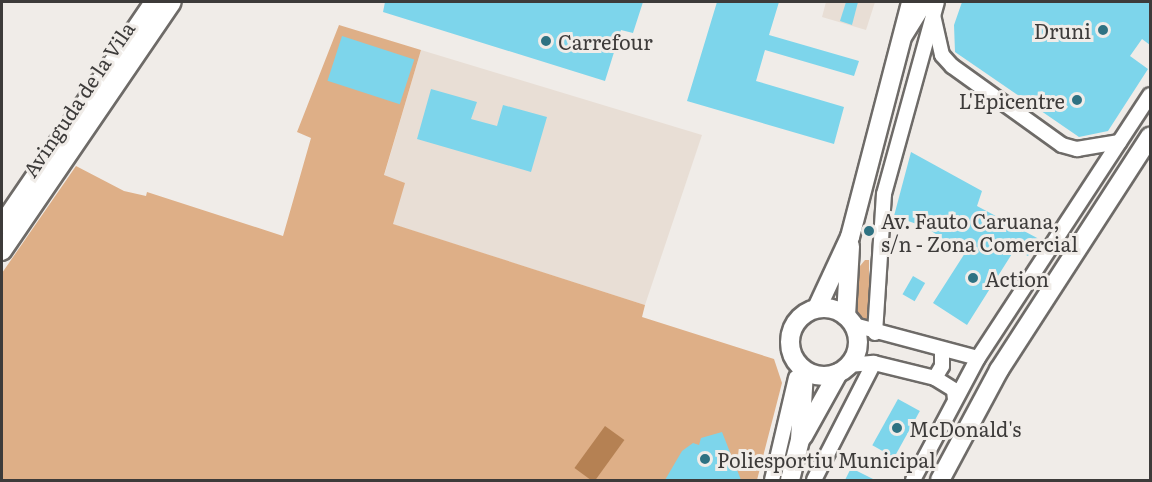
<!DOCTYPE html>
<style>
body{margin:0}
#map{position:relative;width:1152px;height:482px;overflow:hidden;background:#f0ece8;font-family:Literata,serif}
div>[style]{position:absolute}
.built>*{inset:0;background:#e8ded5}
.green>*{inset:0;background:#deaf87}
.water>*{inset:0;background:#b58153;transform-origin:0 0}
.building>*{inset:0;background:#7dd5eb;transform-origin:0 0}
.roads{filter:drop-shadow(2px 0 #6e6b68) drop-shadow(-2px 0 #6e6b68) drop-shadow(0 2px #6e6b68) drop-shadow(0 -2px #6e6b68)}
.street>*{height:14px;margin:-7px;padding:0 7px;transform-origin:7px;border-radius:7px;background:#fff}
.secondary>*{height:18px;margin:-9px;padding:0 9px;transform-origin:9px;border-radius:9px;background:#fff}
.secondary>.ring{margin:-9px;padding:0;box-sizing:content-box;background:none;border:18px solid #fff;border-radius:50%}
.dots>*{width:16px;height:16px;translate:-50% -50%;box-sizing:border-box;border:3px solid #f0ece8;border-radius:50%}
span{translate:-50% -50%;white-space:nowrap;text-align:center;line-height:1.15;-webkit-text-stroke:6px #f0ece8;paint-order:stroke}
.poi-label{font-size:20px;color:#3d3b3a}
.right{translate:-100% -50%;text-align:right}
.left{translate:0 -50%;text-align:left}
.street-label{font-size:20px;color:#3d3b3a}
.frame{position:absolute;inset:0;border:3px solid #3d3b3a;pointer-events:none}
</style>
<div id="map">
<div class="built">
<div style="clip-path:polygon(826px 2px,875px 2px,866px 30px,822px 17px)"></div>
<div style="clip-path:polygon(421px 50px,702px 135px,645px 305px,392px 224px,384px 176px)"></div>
</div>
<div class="green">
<div style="clip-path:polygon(339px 25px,421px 50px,384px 175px,405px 183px,393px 224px,645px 305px,642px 317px,774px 359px,782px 383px,757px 480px,2px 480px,2px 273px,76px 166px,124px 191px,146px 196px,147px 192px,283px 236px,311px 138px,297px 132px)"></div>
<div style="clip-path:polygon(865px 260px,869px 260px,869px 323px,860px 320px,856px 308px,855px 272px)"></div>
</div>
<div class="water">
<div style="left:605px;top:426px;width:24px;height:52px;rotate:36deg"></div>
</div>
<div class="building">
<div style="clip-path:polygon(385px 2px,643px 2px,633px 33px,621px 30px,605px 81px,383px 12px)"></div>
<div style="clip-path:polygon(717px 2px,779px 2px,769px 35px,859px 61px,854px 76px,765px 50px,756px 81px,844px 107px,834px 144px,687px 101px)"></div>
<div style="clip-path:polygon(846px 2px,858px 2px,852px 25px,840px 21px)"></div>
<div style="clip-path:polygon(962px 2px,1150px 2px,1150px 45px,1142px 39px,1130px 56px,1148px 69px,1108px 131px,1079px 137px,955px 52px,954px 25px)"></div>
<div style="left:342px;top:36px;width:76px;height:47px;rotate:18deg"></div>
<div style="clip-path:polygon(431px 89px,477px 102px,471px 119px,497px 126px,503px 105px,547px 117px,531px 172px,417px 139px)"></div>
<div style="clip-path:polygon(911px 152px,982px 191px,977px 206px,1039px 239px,1028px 256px,1015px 249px,967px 325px,933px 303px,965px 253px,925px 227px,894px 216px)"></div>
<div style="left:913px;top:276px;width:14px;height:21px;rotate:30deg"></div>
<div style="left:898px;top:399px;width:25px;height:53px;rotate:29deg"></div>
<div style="clip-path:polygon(722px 432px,741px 480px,665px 480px,682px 451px,693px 443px,699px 445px,701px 438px)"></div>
<div style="clip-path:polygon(851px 468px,875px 480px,845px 480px)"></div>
</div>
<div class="roads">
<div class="street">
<div style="left:933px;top:15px;width:41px;rotate:77.3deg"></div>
<div style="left:942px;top:55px;width:15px;rotate:48deg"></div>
<div style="left:952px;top:66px;width:135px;rotate:35.7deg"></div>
<div style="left:1062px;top:145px;width:16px;rotate:15deg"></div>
<div style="left:1077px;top:149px;width:43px;rotate:-9.5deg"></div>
<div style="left:905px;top:36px;width:40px;rotate:-58deg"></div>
<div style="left:854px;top:325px;width:128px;rotate:14.9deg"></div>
<div style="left:875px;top:333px;width:139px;rotate:-86.3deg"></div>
<div style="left:884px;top:194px;width:199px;rotate:-74.6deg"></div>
<div style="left:849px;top:365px;width:25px;rotate:-5deg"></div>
<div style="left:874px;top:363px;width:63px;rotate:13.8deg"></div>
<div style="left:935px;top:378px;width:22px;rotate:32deg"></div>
<div style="left:954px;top:390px;width:9px;rotate:84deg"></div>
<div style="left:935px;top:378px;width:14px;rotate:-60deg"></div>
<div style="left:942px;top:366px;width:17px;rotate:-90deg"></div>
<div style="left:772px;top:480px;width:105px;rotate:-76.8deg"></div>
<div style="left:814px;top:480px;width:131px;rotate:-62.9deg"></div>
<div style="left:913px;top:480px;width:138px;rotate:-62deg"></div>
<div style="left:978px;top:358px;width:314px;rotate:-56.8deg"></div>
</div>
<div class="secondary">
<div style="left:2px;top:225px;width:270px;rotate:-55.7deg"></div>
<div style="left:2px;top:251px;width:301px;rotate:-55.7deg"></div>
<div style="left:817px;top:308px;width:78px;rotate:-65.1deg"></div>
<div style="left:850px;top:237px;width:243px;rotate:-75.4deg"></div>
<div class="ring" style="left:790px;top:308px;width:50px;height:50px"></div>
<div style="left:846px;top:316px;width:70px;rotate:-86.7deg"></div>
<div style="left:803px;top:436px;width:72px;rotate:-60.9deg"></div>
<div style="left:790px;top:480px;width:41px;rotate:-76deg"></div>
<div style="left:800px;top:440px;width:70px;rotate:-86.7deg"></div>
<div style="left:940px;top:480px;width:125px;rotate:-61.8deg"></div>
<div style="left:999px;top:370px;width:278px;rotate:-57.1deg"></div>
</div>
</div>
<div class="dots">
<div style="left:1103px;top:30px;background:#2e7282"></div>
<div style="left:546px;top:41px;background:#2e7282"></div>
<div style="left:1077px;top:100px;background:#2e7282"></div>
<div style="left:869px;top:231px;background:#2e7282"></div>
<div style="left:973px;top:278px;background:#2e7282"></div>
<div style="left:897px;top:428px;background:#2e7282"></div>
<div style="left:705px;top:459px;background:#2e7282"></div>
</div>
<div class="poi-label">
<span class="right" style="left:1091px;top:30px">Druni</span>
<span class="left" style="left:558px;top:41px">Carrefour</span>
<span class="right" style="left:1065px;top:100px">L'Epicentre</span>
<span class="left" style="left:881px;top:232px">Av. Fauto Caruana,<br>s/n - Zona Comercial</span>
<span class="left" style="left:985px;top:278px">Action</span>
<span class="left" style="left:909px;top:428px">McDonald's</span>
<span class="left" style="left:717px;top:459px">Poliesportiu Municipal</span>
</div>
<div class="street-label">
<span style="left:78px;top:99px;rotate:-56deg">Avinguda de la Vila</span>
</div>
<div class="frame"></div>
</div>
